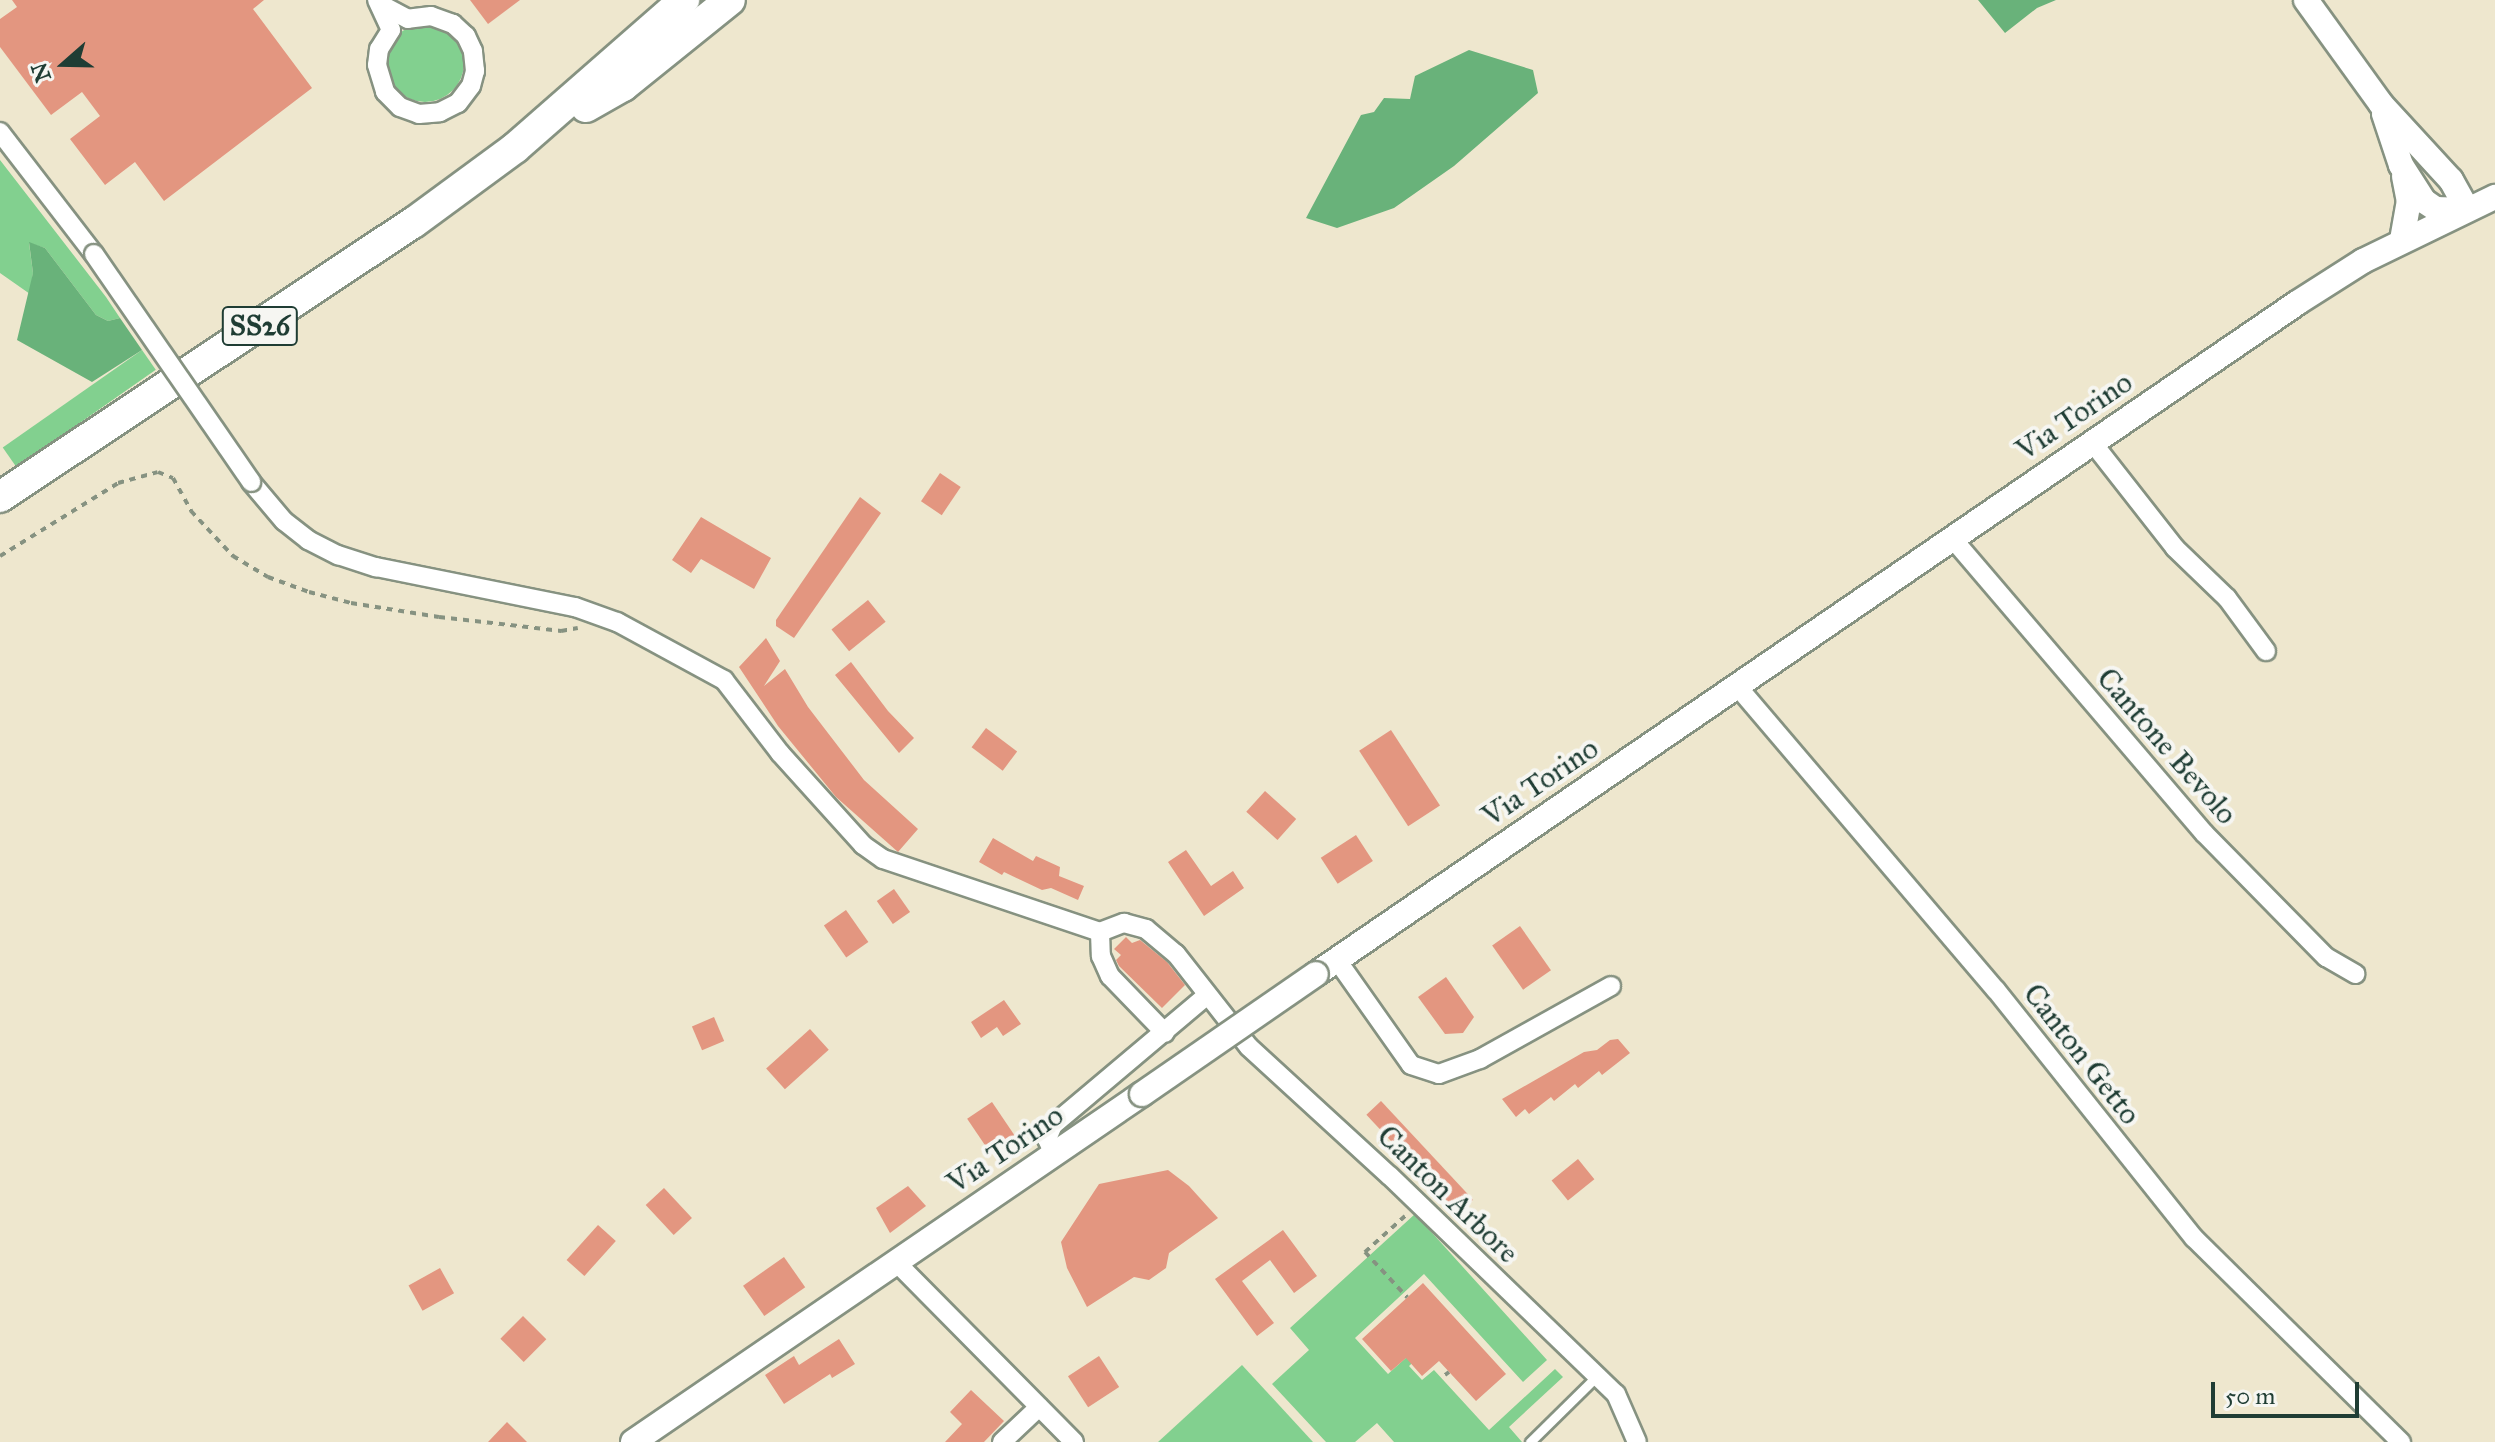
<!DOCTYPE html>
<style>
body{margin:0}
#map{position:relative;width:2495px;height:1442px;overflow:hidden;background:#eee7ce;font-family:"IM FELL Great Primer",serif}
div>[style]{position:absolute}
.green>*{inset:0;background:#82d08f;transform-origin:0 0}
.round{border-radius:50%}
.forest>*{inset:0;background:#69b27a}
.building>*{inset:0;background:#e39680;transform-origin:0 0}
.path>*{height:4px;margin-top:-2px;transform-origin:0;background:repeating-linear-gradient(90deg,#869281 0 6px,transparent 0 12px)}
.roads{filter:drop-shadow(2px 0 #869281) drop-shadow(-2px 0 #869281) drop-shadow(0 2px #869281) drop-shadow(0 -2px #869281)}
.service>*{height:9px;margin:-4.5px;padding:0 4.5px;transform-origin:4.5px;border-radius:4.5px;background:#fff}
.minor>*{height:18px;margin:-9px;padding:0 9px;transform-origin:9px;border-radius:9px;background:#fff}
.tertiary>*{height:24px;margin:-12px;padding:0 12px;transform-origin:12px;border-radius:12px;background:#fff}
.primary>*{height:30px;margin:-15px;padding:0 15px;transform-origin:15px;border-radius:15px;background:#fff}
.bridges{filter:drop-shadow(2px 0 #869281) drop-shadow(-2px 0 #869281) drop-shadow(0 2px #869281) drop-shadow(0 -2px #869281)}
.minor-bridge>*{height:18px;margin:-9px;padding:0 9px;transform-origin:9px;border-radius:9px;background:#fff}
.tertiary-bridge>*{height:24px;margin:-12px;padding:0 12px;transform-origin:12px;border-radius:12px;background:#fff}
span{translate:-50% -50%;white-space:nowrap;text-align:center;line-height:1.15;-webkit-text-stroke:8px #f6f6f2;paint-order:stroke}
.shield-label span{padding:2px 6px;background:#f6f6f2;border:2px solid;border-radius:6px;-webkit-text-stroke-width:0}
.shield-label{font-size:28px;color:#1f3d34;font-weight:700}
.street-label{font-size:30px;color:#1f3d34}
.north{position:absolute;left:24px;top:24px;width:80px;height:80px;-webkit-text-stroke:6px #f6f6f2;paint-order:stroke;rotate:250deg;font-size:22px;font-weight:700;line-height:32px;text-align:center;color:#1f3d34}
.north::after{content:'';display:block;margin:auto;width:28px;height:36px;background:#1f3d34;clip-path:polygon(50% 0,100% 100%,50% 72%,0 100%)}
.scale{position:absolute;left:2211px;top:1382px;width:148px;height:36px;box-sizing:border-box;border:4px solid #1f3d34;border-top:0;padding-left:10px;font-size:24px;line-height:28px;white-space:nowrap;color:#1f3d34;-webkit-text-stroke:6px #f6f6f2;paint-order:stroke}
</style>
<div id="map">
<div class="green">
<div class="round" style="left:386px;top:24px;width:78px;height:78px"></div>
<div style="clip-path:polygon(0 160px,106px 297px,120px 318px,108px 321px,96px 315px,45px 248px,29px 243px,33px 273px,30px 294px,0 273px)"></div>
<div style="left:142px;top:350px;width:24px;height:170px;rotate:55deg"></div>
<div style="clip-path:polygon(1415px 1214px,1547px 1360px,1523px 1382px,1424px 1274px,1355px 1338px,1388px 1374px,1418px 1347px,1423px 1353px,1409px 1366px,1422px 1380px,1434px 1370px,1489px 1430px,1555px 1369px,1563px 1377px,1509px 1427px,1522px 1442px,1394px 1442px,1377px 1423px,1355px 1442px,1326px 1442px,1272px 1384px,1309px 1350px,1290px 1328px)"></div>
<div style="clip-path:polygon(1242px 1365px,1313px 1442px,1158px 1442px)"></div>
</div>
<div class="forest">
<div style="clip-path:polygon(1978px 0,2056px 0,2037px 8px,2005px 33px)"></div>
<div style="clip-path:polygon(1469px 50px,1533px 70px,1538px 93px,1454px 166px,1394px 208px,1337px 228px,1306px 218px,1361px 115px,1374px 112px,1384px 98px,1410px 99px,1415px 76px)"></div>
<div style="clip-path:polygon(29px 242px,45px 248px,96px 315px,108px 321px,120px 318px,142px 350px,92px 382px,17px 340px,33px 273px)"></div>
</div>
<div class="building">
<div style="clip-path:polygon(12px 0,264px 0,253px 9px,312px 88px,164px 201px,135px 162px,105px 185px,70px 139px,100px 116px,82px 92px,51px 115px,0 47px,0 19px,17px 7px)"></div>
<div style="clip-path:polygon(470px 0,520px 0,488px 24px)"></div>
<div style="left:940px;top:473px;width:25px;height:34px;rotate:34deg"></div>
<div style="clip-path:polygon(860px 497px,881px 513px,794px 638px,776px 626px,776px 620px)"></div>
<div style="clip-path:polygon(701px 517px,771px 558px,754px 589px,701px 559px,691px 573px,672px 560px)"></div>
<div style="left:868px;top:600px;width:28px;height:47px;rotate:51deg"></div>
<div style="clip-path:polygon(766px 638px,780px 661px,764px 686px,785px 669px,808px 707px,864px 780px,918px 829px,898px 852px,836px 797px,778px 726px,739px 667px)"></div>
<div style="clip-path:polygon(851px 662px,888px 711px,914px 738px,899px 753px,835px 675px)"></div>
<div style="left:986px;top:728px;width:39px;height:24px;rotate:37deg"></div>
<div style="left:1391px;top:730px;width:90px;height:38px;rotate:57deg"></div>
<div style="left:1265px;top:791px;width:42px;height:28px;rotate:42deg"></div>
<div style="left:1356px;top:835px;width:31px;height:42px;rotate:57deg"></div>
<div style="clip-path:polygon(993px 838px,1033px 861px,1036px 856px,1060px 867px,1059px 876px,1084px 886px,1078px 900px,1051px 888px,1042px 890px,1004px 872px,1002px 875px,979px 862px)"></div>
<div style="clip-path:polygon(1186px 850px,1211px 886px,1233px 871px,1244px 888px,1204px 916px,1168px 862px)"></div>
<div style="left:894px;top:889px;width:28px;height:21px;rotate:55deg"></div>
<div style="left:846px;top:910px;width:39px;height:27px;rotate:55deg"></div>
<div style="left:1520px;top:926px;width:54px;height:34px;rotate:55deg"></div>
<div style="clip-path:polygon(1126px 937px,1132px 943px,1140px 940px,1167px 962px,1185px 985px,1162px 1008px,1119px 966px,1116px 960px,1121px 955px,1114px 949px)"></div>
<div style="clip-path:polygon(1446px 977px,1474px 1017px,1463px 1033px,1445px 1034px,1418px 997px)"></div>
<div style="clip-path:polygon(1004px 1000px,1021px 1024px,1003px 1036px,997px 1027px,981px 1038px,971px 1022px)"></div>
<div style="left:714px;top:1017px;width:26px;height:24px;rotate:67deg"></div>
<div style="left:810px;top:1029px;width:28px;height:59px;rotate:48deg"></div>
<div style="clip-path:polygon(1618px 1039px,1630px 1053px,1602px 1075px,1599px 1071px,1578px 1088px,1575px 1084px,1554px 1101px,1551px 1097px,1529px 1114px,1525px 1109px,1516px 1117px,1502px 1099px,1584px 1052px,1597px 1050px,1610px 1040px)"></div>
<div style="left:1381px;top:1101px;width:135px;height:20px;rotate:47deg"></div>
<div style="left:992px;top:1102px;width:42px;height:30px;rotate:56deg"></div>
<div style="left:1578px;top:1159px;width:26px;height:34px;rotate:51deg"></div>
<div style="clip-path:polygon(1168px 1170px,1189px 1186px,1218px 1218px,1169px 1253px,1166px 1268px,1149px 1280px,1134px 1277px,1087px 1307px,1067px 1268px,1061px 1242px,1099px 1184px)"></div>
<div style="clip-path:polygon(908px 1186px,926px 1206px,890px 1233px,876px 1208px)"></div>
<div style="left:664px;top:1188px;width:41px;height:25px;rotate:47deg"></div>
<div style="left:598px;top:1225px;width:24px;height:47px;rotate:42deg"></div>
<div style="clip-path:polygon(1283px 1230px,1317px 1276px,1294px 1293px,1270px 1260px,1242px 1281px,1274px 1323px,1257px 1336px,1215px 1279px)"></div>
<div style="left:784px;top:1257px;width:37px;height:50px;rotate:55deg"></div>
<div style="left:440px;top:1268px;width:29px;height:36px;rotate:61deg"></div>
<div style="clip-path:polygon(1423px 1283px,1506px 1374px,1476px 1401px,1439px 1361px,1422px 1376px,1406px 1358px,1391px 1371px,1362px 1339px)"></div>
<div style="left:523px;top:1316px;width:33px;height:32px;rotate:45deg"></div>
<div style="clip-path:polygon(839px 1339px,855px 1364px,832px 1378px,830px 1374px,784px 1404px,765px 1375px,794px 1356px,799px 1365px)"></div>
<div style="left:1099px;top:1356px;width:37px;height:37px;rotate:57deg"></div>
<div style="clip-path:polygon(971px 1390px,1004px 1421px,984px 1442px,945px 1442px,962px 1424px,950px 1412px)"></div>
<div style="clip-path:polygon(507px 1422px,527px 1442px,488px 1442px)"></div>
</div>
<div class="path">
<div style="left:0;top:556px;width:139px;rotate:-31.7deg"></div>
<div style="left:118px;top:483px;width:41px;rotate:-15.4deg"></div>
<div style="left:158px;top:472px;width:16px;rotate:22deg"></div>
<div style="left:173px;top:478px;width:38px;rotate:61deg"></div>
<div style="left:191px;top:511px;width:62px;rotate:47deg"></div>
<div style="left:233px;top:556px;width:41px;rotate:31deg"></div>
<div style="left:268px;top:577px;width:44px;rotate:20.1deg"></div>
<div style="left:309px;top:592px;width:43px;rotate:14.7deg"></div>
<div style="left:351px;top:603px;width:89px;rotate:9deg"></div>
<div style="left:439px;top:617px;width:123px;rotate:6.5deg"></div>
<div style="left:561px;top:631px;width:17px;rotate:-10deg"></div>
<div style="left:1405px;top:1216px;width:54px;rotate:138deg"></div>
<div style="left:1365px;top:1252px;width:62px;rotate:47deg"></div>
<div style="left:1445px;top:1375px;width:5px;rotate:-37deg"></div>
</div>
<div class="roads">
<div class="service">
<div style="left:1530px;top:1442px;width:95px;rotate:-44.6deg"></div>
</div>
<div class="minor">
<div style="left:377px;top:0;width:33px;rotate:65deg"></div>
<div style="left:391px;top:30px;width:22px;rotate:122deg"></div>
<div style="left:379px;top:49px;width:16px;rotate:97deg"></div>
<div style="left:377px;top:65px;width:28px;rotate:73deg"></div>
<div style="left:385px;top:92px;width:21px;rotate:45deg"></div>
<div style="left:400px;top:107px;width:20px;rotate:20deg"></div>
<div style="left:419px;top:114px;width:21px;rotate:-5deg"></div>
<div style="left:440px;top:112px;width:20px;rotate:-27deg"></div>
<div style="left:458px;top:103px;width:21px;rotate:-53deg"></div>
<div style="left:471px;top:86px;width:16px;rotate:-75deg"></div>
<div style="left:475px;top:71px;width:20px;rotate:-96deg"></div>
<div style="left:473px;top:51px;width:17px;rotate:-115deg"></div>
<div style="left:466px;top:36px;width:18px;rotate:-137deg"></div>
<div style="left:453px;top:24px;width:23px;rotate:-160deg"></div>
<div style="left:431px;top:16px;width:23px;rotate:173deg"></div>
<div style="left:408px;top:19px;width:32px;rotate:-152deg"></div>
<div style="left:0;top:132px;width:154px;rotate:52.4deg"></div>
<div style="left:2092px;top:442px;width:135px;rotate:51.9deg"></div>
<div style="left:2175px;top:548px;width:72px;rotate:43.9deg"></div>
<div style="left:2227px;top:598px;width:66px;rotate:53.7deg"></div>
<div style="left:251px;top:482px;width:51px;rotate:49.8deg"></div>
<div style="left:284px;top:521px;width:31px;rotate:38deg"></div>
<div style="left:308px;top:540px;width:34px;rotate:27deg"></div>
<div style="left:338px;top:555px;width:40px;rotate:18deg"></div>
<div style="left:376px;top:567px;width:203px;rotate:11.4deg"></div>
<div style="left:575px;top:607px;width:45px;rotate:19.7deg"></div>
<div style="left:617px;top:622px;width:122px;rotate:28.5deg"></div>
<div style="left:724px;top:680px;width:92px;rotate:52.5deg"></div>
<div style="left:780px;top:753px;width:124px;rotate:47.9deg"></div>
<div style="left:863px;top:845px;width:24px;rotate:35deg"></div>
<div style="left:883px;top:859px;width:229px;rotate:18.6deg"></div>
<div style="left:1952px;top:538px;width:388px;rotate:49.5deg"></div>
<div style="left:2204px;top:833px;width:174px;rotate:45.5deg"></div>
<div style="left:2326px;top:957px;width:34px;rotate:30deg"></div>
<div style="left:1737px;top:686px;width:399px;rotate:49.6deg"></div>
<div style="left:1996px;top:990px;width:317px;rotate:51.4deg"></div>
<div style="left:2194px;top:1238px;width:291px;rotate:44.6deg"></div>
<div style="left:1100px;top:932px;width:26px;rotate:-21deg"></div>
<div style="left:1124px;top:923px;width:23px;rotate:15deg"></div>
<div style="left:1146px;top:929px;width:39px;rotate:40deg"></div>
<div style="left:1176px;top:954px;width:118px;rotate:51.9deg"></div>
<div style="left:1249px;top:1047px;width:191px;rotate:42.5deg"></div>
<div style="left:1390px;top:1176px;width:314px;rotate:44deg"></div>
<div style="left:1616px;top:1394px;width:52px;rotate:66.4deg"></div>
<div style="left:1100px;top:932px;width:24px;rotate:88deg"></div>
<div style="left:1101px;top:956px;width:22px;rotate:66deg"></div>
<div style="left:1110px;top:976px;width:79px;rotate:46deg"></div>
<div style="left:1337px;top:960px;width:128px;rotate:54.8deg"></div>
<div style="left:1411px;top:1065px;width:29px;rotate:18deg"></div>
<div style="left:1439px;top:1074px;width:44px;rotate:-20.1deg"></div>
<div style="left:1480px;top:1059px;width:150px;rotate:-29.1deg"></div>
<div style="left:1054px;top:1154px;width:17px;rotate:-115deg"></div>
<div style="left:1047px;top:1139px;width:15px;rotate:-67deg"></div>
<div style="left:1053px;top:1125px;width:200px;rotate:-40.1deg"></div>
<div style="left:896px;top:1262px;width:253px;rotate:45.3deg"></div>
<div style="left:1002px;top:1442px;width:51px;rotate:-43.4deg"></div>
</div>
<div class="tertiary">
<div style="left:2306px;top:0;width:128px;rotate:54.2deg"></div>
<div style="left:2381px;top:104px;width:103px;rotate:47.4deg"></div>
<div style="left:2451px;top:180px;width:33px;rotate:61deg"></div>
<div style="left:2384px;top:114px;width:54px;rotate:71.6deg"></div>
<div style="left:2401px;top:165px;width:43px;rotate:57.4deg"></div>
<div style="left:2424px;top:201px;width:14px;rotate:34deg"></div>
<div style="left:2436px;top:209px;width:28px;rotate:2deg"></div>
<div style="left:2402px;top:240px;width:39px;rotate:-80deg"></div>
<div style="left:2409px;top:202px;width:26px;rotate:-101deg"></div>
<div style="left:1316px;top:974px;width:1189px;rotate:-34.37deg"></div>
<div style="left:2297px;top:303px;width:78px;rotate:-32.5deg"></div>
<div style="left:2363px;top:261px;width:147px;rotate:-25.9deg"></div>
<div style="left:633px;top:1442px;width:617px;rotate:-34.36deg"></div>
</div>
<div class="primary">
<div style="left:586px;top:107px;width:43px;rotate:-29.6deg"></div>
<div style="left:623px;top:86px;width:137px;rotate:-38.8deg"></div>
<div style="left:0;top:497px;width:496px;rotate:-33.6deg"></div>
<div style="left:413px;top:223px;width:127px;rotate:-36.3deg"></div>
<div style="left:515px;top:148px;width:225px;rotate:-41.2deg"></div>
</div>
</div>
<div class="bridges">
<div class="minor-bridge">
<div style="left:94px;top:254px;width:277px;rotate:55.4deg"></div>
</div>
<div class="tertiary-bridge">
<div style="left:1142px;top:1094px;width:211px;rotate:-34.6deg"></div>
</div>
</div>
<div class="shield-label">
<span style="left:260px;top:326px">SS26</span>
</div>
<div class="street-label">
<span style="left:2074px;top:416px;rotate:-34deg">Via Torino</span>
<span style="left:2167px;top:746px;rotate:49deg">Cantone Bevolo</span>
<span style="left:1540px;top:782px;rotate:-34deg">Via Torino</span>
<span style="left:2082px;top:1054px;rotate:52deg">Canton Getto</span>
<span style="left:1005px;top:1149px;rotate:-34deg">Via Torino</span>
<span style="left:1448px;top:1194px;rotate:44deg">Canton Arbore</span>
</div>
<div class="north">N</div>
<div class="scale">50 m</div>
</div>
